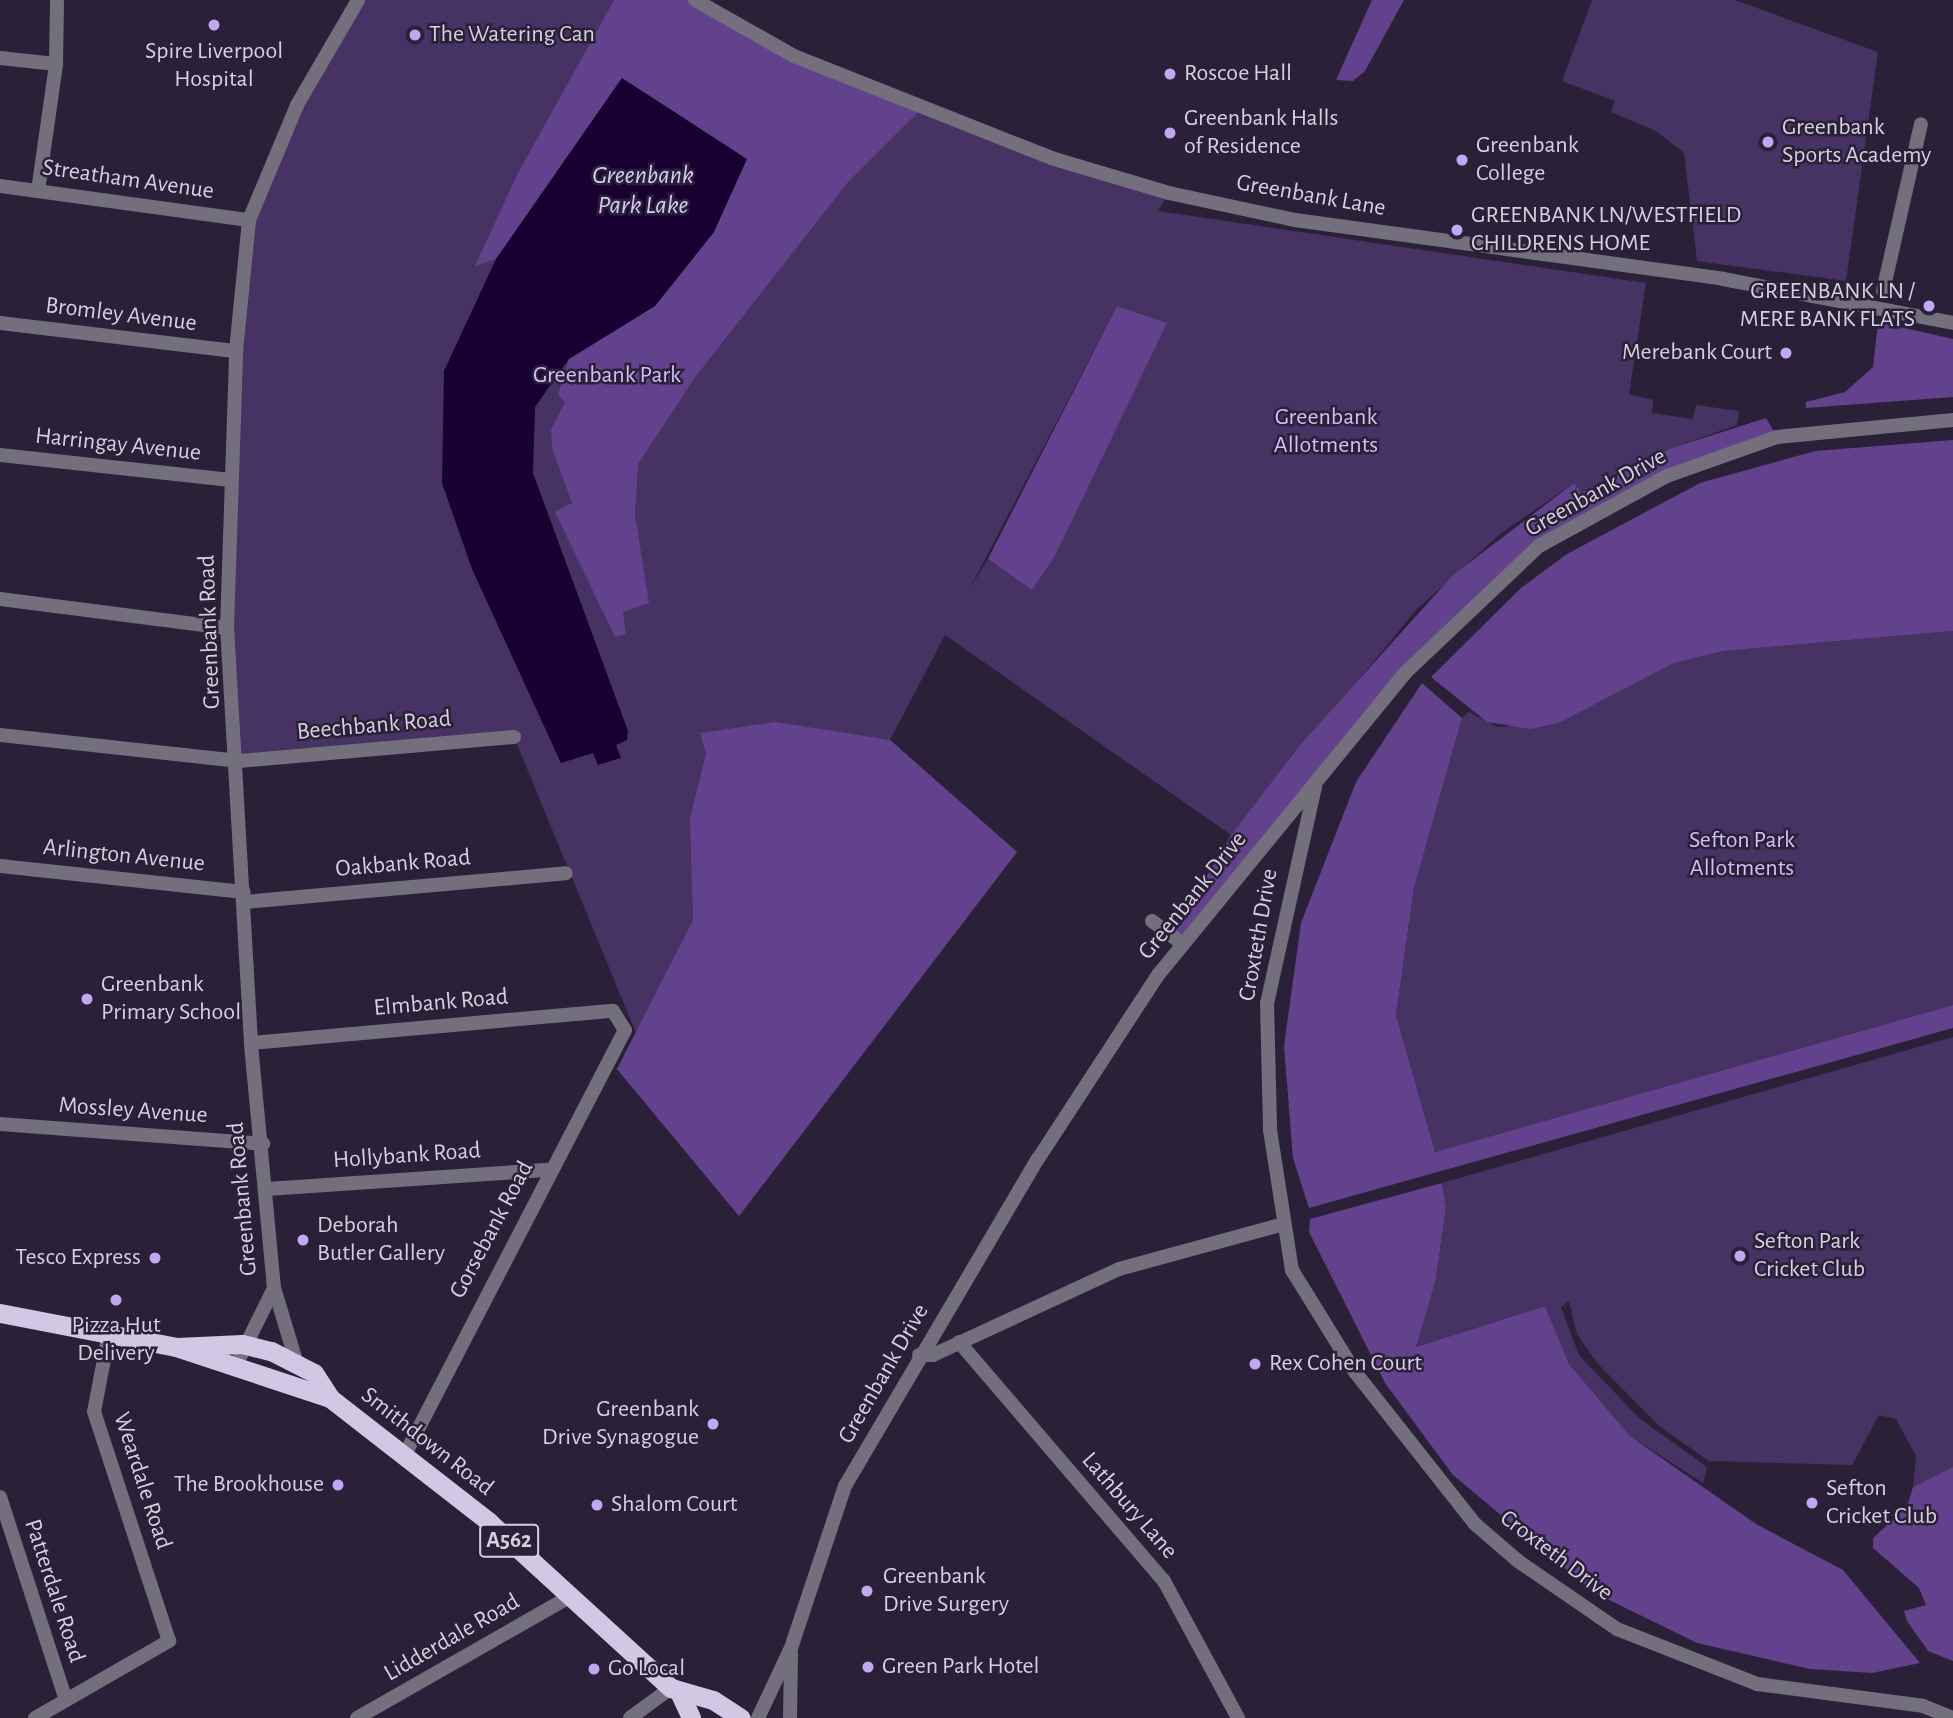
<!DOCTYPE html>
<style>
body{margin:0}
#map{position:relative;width:1953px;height:1718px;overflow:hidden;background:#2a2139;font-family:"Alegreya Sans",sans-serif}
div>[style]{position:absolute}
.green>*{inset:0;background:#463263}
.forest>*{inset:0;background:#62428c}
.water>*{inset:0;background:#190032}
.minor>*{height:14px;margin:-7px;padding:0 7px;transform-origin:7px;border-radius:7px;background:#746f7c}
.tertiary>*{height:14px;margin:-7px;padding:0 7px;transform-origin:7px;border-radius:7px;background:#746f7c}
.trunk>*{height:19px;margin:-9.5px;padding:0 9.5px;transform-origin:9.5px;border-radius:9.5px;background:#d2c8e4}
.dots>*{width:19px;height:19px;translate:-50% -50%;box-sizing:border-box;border:4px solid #2a2139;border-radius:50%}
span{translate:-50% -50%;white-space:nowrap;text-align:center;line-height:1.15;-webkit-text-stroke:5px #2a2139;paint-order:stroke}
.shield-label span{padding:2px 5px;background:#2a2139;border:2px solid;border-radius:5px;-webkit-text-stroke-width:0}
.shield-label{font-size:23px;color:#d5cfdf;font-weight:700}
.poi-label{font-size:24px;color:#d5cfdf}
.left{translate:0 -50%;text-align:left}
.right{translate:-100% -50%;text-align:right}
.street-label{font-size:24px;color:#d5cfdf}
.park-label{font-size:24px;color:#d3bcfa}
.water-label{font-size:26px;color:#d8c9f3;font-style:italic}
</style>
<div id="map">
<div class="green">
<div style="clip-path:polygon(evenodd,358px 0,695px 0,794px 56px,1169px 193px,1158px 211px,1646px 283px,1629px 394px,1653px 400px,1652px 413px,1693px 419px,1696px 405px,1739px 411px,1737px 425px,1655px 454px,1580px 493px,1574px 483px,1500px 534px,1416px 610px,1231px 835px,945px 635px,890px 740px,1017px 852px,739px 1216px,617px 1069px,636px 1033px,514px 737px,239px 761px,227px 628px,249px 220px,297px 105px,358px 0,1117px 306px,1166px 323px,1055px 556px,1032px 589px,988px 559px,970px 588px,1117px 306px)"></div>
<div style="clip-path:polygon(1592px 0,1735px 0,1878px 52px,1846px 281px,1697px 261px,1684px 153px,1656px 131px,1611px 112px,1615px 101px,1562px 81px)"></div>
<div style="clip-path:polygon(1953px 631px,1953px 1005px,1435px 1152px,1396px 1015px,1414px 888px,1462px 718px,1469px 712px,1497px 727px,1561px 722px,1674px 663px,1724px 651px)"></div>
<div style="clip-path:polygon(1953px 1037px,1953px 1467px,1913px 1487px,1916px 1456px,1896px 1419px,1879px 1415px,1852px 1465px,1709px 1461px,1659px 1426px,1597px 1363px,1577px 1334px,1569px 1301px,1561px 1307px,1579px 1355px,1639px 1418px,1707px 1467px,1703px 1483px,1630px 1436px,1569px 1364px,1545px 1306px,1415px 1347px,1436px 1279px,1446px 1207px,1442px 1183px)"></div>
</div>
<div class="forest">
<div style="clip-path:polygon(614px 0,695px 0,794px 56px,922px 108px,848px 182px,696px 376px,638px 464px,635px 514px,649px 603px,623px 612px,626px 634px,615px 637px,555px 512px,572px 503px,552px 448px,551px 430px,565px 402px,558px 395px,569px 359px,655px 306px,714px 232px,619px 82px,496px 259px,475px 266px,517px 175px)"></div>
<div style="clip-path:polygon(1372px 0,1404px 0,1365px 71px,1353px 81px,1336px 80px)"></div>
<div style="clip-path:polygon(1117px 306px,1167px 323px,1055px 556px,1032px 590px,988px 559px)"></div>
<div style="clip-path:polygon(1878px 322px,1953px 339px,1953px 397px,1806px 408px,1806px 402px,1845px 392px,1873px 367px)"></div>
<div style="clip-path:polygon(1766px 418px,1777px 437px,1667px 476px,1539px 546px,1454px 626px,1183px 944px,1172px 935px,1231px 835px,1301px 744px,1453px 575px,1574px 483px,1581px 493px,1669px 449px)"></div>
<div style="clip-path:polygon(1953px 440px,1953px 631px,1724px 651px,1674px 663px,1561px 722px,1531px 729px,1487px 722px,1431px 677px,1521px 588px,1567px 554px,1700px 483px,1815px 451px)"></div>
<div style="clip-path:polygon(1422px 683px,1462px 718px,1414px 888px,1396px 1015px,1435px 1152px,1953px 1005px,1953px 1028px,1309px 1208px,1293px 1158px,1284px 1046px,1301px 923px,1356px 782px)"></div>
<div style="clip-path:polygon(776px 722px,890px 740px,1017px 852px,739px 1216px,617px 1069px,693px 920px,690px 818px,706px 754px,700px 733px)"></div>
<div style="clip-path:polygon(1442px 1183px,1446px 1207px,1436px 1279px,1416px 1347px,1545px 1306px,1569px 1364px,1630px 1436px,1756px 1524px,1843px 1570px,1920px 1663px,1872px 1673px,1810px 1669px,1697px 1643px,1593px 1592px,1453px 1475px,1385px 1383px,1309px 1232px,1310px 1219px)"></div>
<div style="clip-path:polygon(1953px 1467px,1953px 1661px,1928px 1651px,1907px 1621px,1904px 1611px,1926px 1605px,1919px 1588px,1873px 1548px,1873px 1538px,1907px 1507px,1913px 1487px)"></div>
</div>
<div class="water">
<div style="clip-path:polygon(622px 78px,747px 159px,714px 232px,655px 306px,569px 359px,535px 407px,533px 473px,628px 731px,627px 740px,616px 745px,621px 758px,598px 765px,593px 753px,561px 763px,472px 569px,442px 483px,444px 371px,496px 259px)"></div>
</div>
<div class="minor">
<div style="left:695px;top:0;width:114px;rotate:29.5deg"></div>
<div style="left:794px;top:56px;width:277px;rotate:21.6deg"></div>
<div style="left:1051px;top:158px;width:123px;rotate:16.5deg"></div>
<div style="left:1169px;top:193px;width:129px;rotate:12.1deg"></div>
<div style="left:1295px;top:220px;width:432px;rotate:7.8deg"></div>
<div style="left:1723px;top:279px;width:234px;rotate:10.8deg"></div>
<div style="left:0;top:58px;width:56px;rotate:6.1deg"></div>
<div style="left:0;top:186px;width:251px;rotate:7.8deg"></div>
<div style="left:38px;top:191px;width:128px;rotate:-81.9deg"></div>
<div style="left:56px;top:64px;width:64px;rotate:-89.1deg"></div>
<div style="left:1883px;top:291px;width:171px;rotate:-77.2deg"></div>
<div style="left:0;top:323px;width:238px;rotate:6.8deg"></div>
<div style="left:0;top:455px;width:232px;rotate:6.2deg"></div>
<div style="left:0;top:599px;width:229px;rotate:7.3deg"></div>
<div style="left:0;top:735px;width:240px;rotate:6.2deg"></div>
<div style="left:239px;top:761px;width:276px;rotate:-5deg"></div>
<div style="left:1315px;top:787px;width:221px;rotate:102.5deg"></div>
<div style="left:1267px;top:1003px;width:127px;rotate:88.6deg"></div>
<div style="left:1270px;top:1130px;width:142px;rotate:81.1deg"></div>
<div style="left:1292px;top:1270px;width:120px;rotate:58.3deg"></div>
<div style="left:1355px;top:1372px;width:194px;rotate:51.7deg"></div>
<div style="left:1475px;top:1524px;width:57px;rotate:40.7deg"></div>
<div style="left:1518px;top:1561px;width:120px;rotate:34.5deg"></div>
<div style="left:1617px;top:1629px;width:150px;rotate:21.4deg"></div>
<div style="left:1757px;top:1684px;width:167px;rotate:7.5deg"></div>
<div style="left:1923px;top:1706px;width:32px;rotate:22deg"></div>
<div style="left:0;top:866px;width:245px;rotate:6.1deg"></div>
<div style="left:244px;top:902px;width:323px;rotate:-5.1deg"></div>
<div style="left:1152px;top:921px;width:39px;rotate:37deg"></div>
<div style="left:251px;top:1043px;width:363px;rotate:-5.1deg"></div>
<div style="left:613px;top:1011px;width:22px;rotate:58deg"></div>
<div style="left:625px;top:1030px;width:478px;rotate:117.4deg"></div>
<div style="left:0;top:1124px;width:264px;rotate:4.3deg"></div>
<div style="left:267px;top:1189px;width:283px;rotate:-3.9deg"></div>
<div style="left:959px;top:1342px;width:315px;rotate:49.4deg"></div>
<div style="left:1164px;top:1581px;width:156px;rotate:61.6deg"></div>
<div style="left:919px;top:1355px;width:14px"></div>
<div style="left:933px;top:1355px;width:205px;rotate:-24.8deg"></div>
<div style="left:1119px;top:1269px;width:170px;rotate:-15.3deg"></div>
<div style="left:0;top:1497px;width:213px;rotate:72deg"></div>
<div style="left:35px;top:1718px;width:155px;rotate:-29.9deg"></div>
<div style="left:169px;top:1641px;width:241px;rotate:-108.1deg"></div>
<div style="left:94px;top:1412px;width:80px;rotate:-79.2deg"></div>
<div style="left:357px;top:1718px;width:244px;rotate:-29.7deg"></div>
<div style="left:630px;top:1718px;width:51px;rotate:-36.2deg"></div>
<div style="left:758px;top:1718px;width:77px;rotate:-64.8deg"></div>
<div style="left:791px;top:1648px;width:171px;rotate:-71.6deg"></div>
<div style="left:845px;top:1486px;width:380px;rotate:-59.5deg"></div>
<div style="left:1038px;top:1159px;width:220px;rotate:-56.9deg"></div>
<div style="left:1158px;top:975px;width:389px;rotate:-50.7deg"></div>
<div style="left:1404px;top:674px;width:186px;rotate:-43.5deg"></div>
<div style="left:1539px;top:546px;width:146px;rotate:-28.7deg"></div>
<div style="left:1667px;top:476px;width:117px;rotate:-19.5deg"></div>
<div style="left:1777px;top:437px;width:177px;rotate:-5.5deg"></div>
<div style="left:790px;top:1718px;width:65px;rotate:-89.1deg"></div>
</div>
<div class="tertiary">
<div style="left:297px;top:1364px;width:79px;rotate:-106.8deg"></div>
<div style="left:274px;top:1288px;width:246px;rotate:-95.4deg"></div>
<div style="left:251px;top:1043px;width:416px;rotate:-93.3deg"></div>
<div style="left:227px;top:628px;width:277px;rotate:-88.1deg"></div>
<div style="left:236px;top:351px;width:132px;rotate:-84.3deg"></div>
<div style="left:249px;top:220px;width:125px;rotate:-67.3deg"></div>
<div style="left:297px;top:105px;width:121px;rotate:-59.8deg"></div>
<div style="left:234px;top:1369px;width:90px;rotate:-63.7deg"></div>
</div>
<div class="trunk">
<div style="left:0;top:1313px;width:179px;rotate:10.9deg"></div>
<div style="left:176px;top:1347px;width:162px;rotate:18.3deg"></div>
<div style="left:330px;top:1398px;width:202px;rotate:37.9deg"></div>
<div style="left:489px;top:1522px;width:246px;rotate:42.4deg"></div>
<div style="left:671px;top:1688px;width:44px;rotate:15.9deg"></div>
<div style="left:713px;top:1700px;width:33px;rotate:33deg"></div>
<div style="left:177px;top:1347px;width:65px;rotate:-2.6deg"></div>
<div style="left:242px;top:1344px;width:30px;rotate:14deg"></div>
<div style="left:271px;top:1351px;width:48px;rotate:27.1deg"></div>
<div style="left:314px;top:1373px;width:30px;rotate:57deg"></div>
<div style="left:680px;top:1694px;width:26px;rotate:65deg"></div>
</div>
<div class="dots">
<div style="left:214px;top:25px;background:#c4a7f1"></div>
<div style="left:415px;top:35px;background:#c4a7f1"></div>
<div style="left:1170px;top:74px;background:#c4a7f1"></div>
<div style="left:1170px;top:133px;background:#c4a7f1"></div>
<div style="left:1768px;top:142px;background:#c4a7f1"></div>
<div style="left:1462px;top:160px;background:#c4a7f1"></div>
<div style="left:1457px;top:230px;background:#c4a7f1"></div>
<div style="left:1929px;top:306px;background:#c4a7f1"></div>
<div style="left:1786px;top:353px;background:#c4a7f1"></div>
<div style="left:87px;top:999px;background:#c4a7f1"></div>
<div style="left:303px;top:1240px;background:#c4a7f1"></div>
<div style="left:1740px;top:1256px;background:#c4a7f1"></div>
<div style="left:155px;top:1258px;background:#c4a7f1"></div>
<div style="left:116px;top:1300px;background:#c4a7f1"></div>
<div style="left:1255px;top:1364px;background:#c4a7f1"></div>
<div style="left:713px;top:1424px;background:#c4a7f1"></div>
<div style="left:338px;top:1485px;background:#c4a7f1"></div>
<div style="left:1812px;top:1503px;background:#c4a7f1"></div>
<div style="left:597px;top:1505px;background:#c4a7f1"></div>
<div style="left:867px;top:1591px;background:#c4a7f1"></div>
<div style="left:868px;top:1667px;background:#c4a7f1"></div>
<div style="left:594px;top:1669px;background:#c4a7f1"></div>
</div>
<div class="shield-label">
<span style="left:509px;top:1541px">A562</span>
</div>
<div class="poi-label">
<span class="left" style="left:429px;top:35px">The Watering Can</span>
<span style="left:214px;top:66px">Spire Liverpool<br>Hospital</span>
<span class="left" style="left:1184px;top:74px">Roscoe Hall</span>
<span class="left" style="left:1184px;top:133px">Greenbank Halls<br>of Residence</span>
<span class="left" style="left:1782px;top:142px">Greenbank<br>Sports Academy</span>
<span class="left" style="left:1476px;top:160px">Greenbank<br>College</span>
<span class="left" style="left:1471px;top:230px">GREENBANK LN/WESTFIELD<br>CHILDRENS HOME</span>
<span class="right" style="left:1915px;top:306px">GREENBANK LN /<br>MERE BANK FLATS</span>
<span class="right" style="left:1772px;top:353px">Merebank Court</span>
<span class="left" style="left:101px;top:999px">Greenbank<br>Primary School</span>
<span class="left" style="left:317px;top:1240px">Deborah<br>Butler Gallery</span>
<span class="left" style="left:1754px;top:1256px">Sefton Park<br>Cricket Club</span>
<span class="right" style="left:141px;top:1258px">Tesco Express</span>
<span style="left:116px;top:1340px">Pizza Hut<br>Delivery</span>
<span class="left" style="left:1269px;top:1364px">Rex Cohen Court</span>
<span class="right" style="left:699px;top:1424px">Greenbank<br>Drive Synagogue</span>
<span class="right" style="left:324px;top:1485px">The Brookhouse</span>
<span class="left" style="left:1826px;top:1503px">Sefton<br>Cricket Club</span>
<span class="left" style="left:611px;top:1505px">Shalom Court</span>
<span class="left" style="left:883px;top:1591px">Greenbank<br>Drive Surgery</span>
<span class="left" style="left:882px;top:1667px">Green Park Hotel</span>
<span class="left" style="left:608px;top:1669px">Go Local</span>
</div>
<div class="street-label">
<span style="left:128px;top:180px;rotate:8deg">Streatham Avenue</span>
<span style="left:1311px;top:196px;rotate:10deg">Greenbank Lane</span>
<span style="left:121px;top:315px;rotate:7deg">Bromley Avenue</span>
<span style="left:118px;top:445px;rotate:6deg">Harringay Avenue</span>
<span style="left:1596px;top:493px;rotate:-29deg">Greenbank Drive</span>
<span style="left:210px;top:632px;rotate:-92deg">Greenbank Road</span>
<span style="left:374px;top:726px;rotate:-5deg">Beechbank Road</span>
<span style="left:124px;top:856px;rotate:6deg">Arlington Avenue</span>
<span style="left:403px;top:864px;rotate:-5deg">Oakbank Road</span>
<span style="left:1193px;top:896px;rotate:-51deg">Greenbank Drive</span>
<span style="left:1259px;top:935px;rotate:-80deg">Croxteth Drive</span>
<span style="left:441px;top:1003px;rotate:-5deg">Elmbank Road</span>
<span style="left:133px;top:1111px;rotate:4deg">Mossley Avenue</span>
<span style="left:407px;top:1156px;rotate:-4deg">Hollybank Road</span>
<span style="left:243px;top:1199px;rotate:-95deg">Greenbank Road</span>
<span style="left:492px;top:1230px;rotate:-62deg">Gorsebank Road</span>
<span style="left:884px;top:1374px;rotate:-60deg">Greenbank Drive</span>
<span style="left:427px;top:1442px;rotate:38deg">Smithdown Road</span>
<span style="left:142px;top:1481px;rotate:72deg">Weardale Road</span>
<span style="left:1129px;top:1506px;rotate:49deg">Lathbury Lane</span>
<span style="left:1556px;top:1556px;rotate:37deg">Croxteth Drive</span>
<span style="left:54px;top:1591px;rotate:72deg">Patterdale Road</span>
<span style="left:452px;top:1638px;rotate:-30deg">Lidderdale Road</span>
</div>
<div class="park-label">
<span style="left:607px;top:376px">Greenbank Park</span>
<span style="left:1326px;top:432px">Greenbank<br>Allotments</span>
<span style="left:1742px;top:855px">Sefton Park<br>Allotments</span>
</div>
<div class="water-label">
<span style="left:643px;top:191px">Greenbank<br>Park Lake</span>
</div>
</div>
